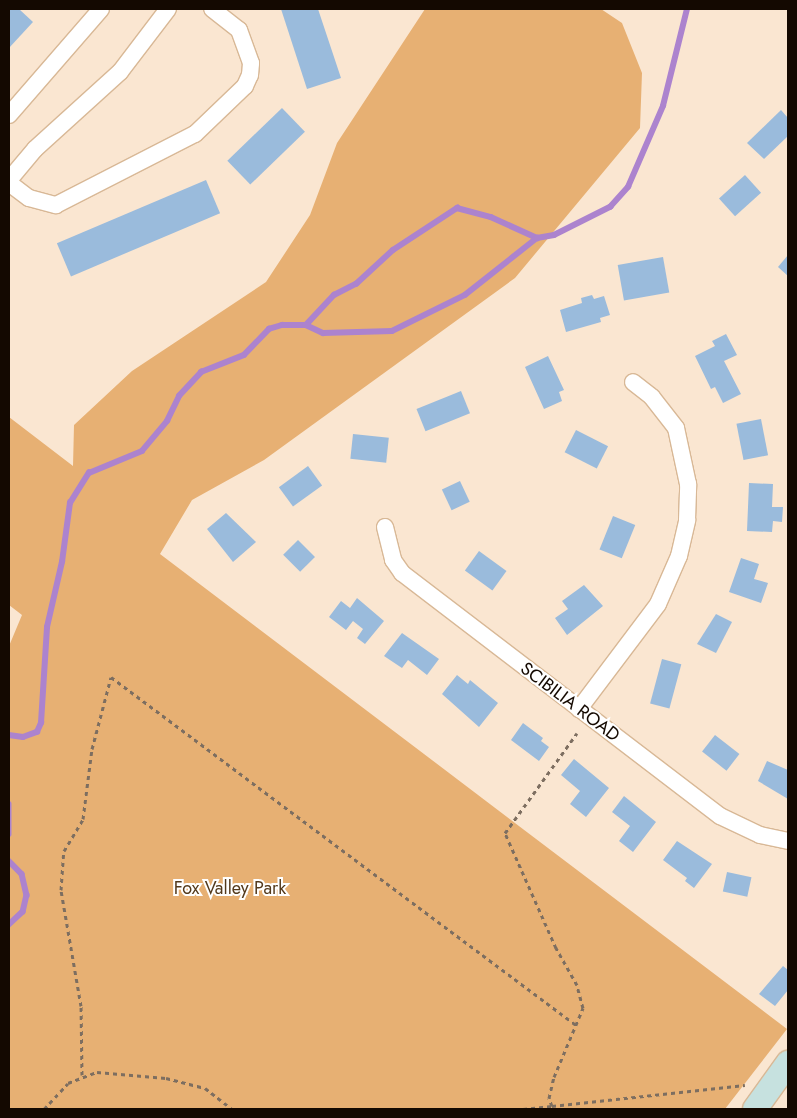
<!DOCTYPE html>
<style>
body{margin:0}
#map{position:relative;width:797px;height:1118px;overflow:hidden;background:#fae6d1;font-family:Jost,sans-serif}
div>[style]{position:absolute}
.green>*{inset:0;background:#e7b073}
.stream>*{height:5.5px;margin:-2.75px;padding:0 2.75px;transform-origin:2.75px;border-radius:2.75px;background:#ac83ce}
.building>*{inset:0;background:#9abbdc;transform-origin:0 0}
.path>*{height:3px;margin-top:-1.5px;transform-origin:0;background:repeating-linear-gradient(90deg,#7d6e60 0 4px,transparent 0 8px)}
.roads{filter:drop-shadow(1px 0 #d8b896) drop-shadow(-1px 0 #d8b896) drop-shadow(0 1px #d8b896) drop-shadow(0 -1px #d8b896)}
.street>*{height:16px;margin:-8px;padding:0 8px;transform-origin:8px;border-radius:8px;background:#fff}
.secondary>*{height:24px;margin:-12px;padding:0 12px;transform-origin:12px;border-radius:12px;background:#c6e1df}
span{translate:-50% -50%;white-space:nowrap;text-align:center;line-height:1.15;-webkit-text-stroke:4px #fff;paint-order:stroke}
.street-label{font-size:18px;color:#140901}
.park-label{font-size:18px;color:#53391b}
.frame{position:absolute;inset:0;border:10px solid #140901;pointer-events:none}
</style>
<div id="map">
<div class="green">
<div style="clip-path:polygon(425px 9px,601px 9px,622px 23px,642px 73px,640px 128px,515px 278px,264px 460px,192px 500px,160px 554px,787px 1029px,725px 1109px,9px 1109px,9px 646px,22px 615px,9px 605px,9px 417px,73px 466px,74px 425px,132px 371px,266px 282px,310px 215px,337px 143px)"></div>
</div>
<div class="stream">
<div style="left:306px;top:325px;width:41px;rotate:-47deg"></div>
<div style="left:334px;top:295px;width:25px;rotate:-27deg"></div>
<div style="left:356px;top:284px;width:50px;rotate:-42.6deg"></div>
<div style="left:393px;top:250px;width:77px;rotate:-33.3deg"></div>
<div style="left:457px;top:208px;width:35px;rotate:15deg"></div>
<div style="left:491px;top:217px;width:51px;rotate:24.5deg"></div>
<div style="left:9px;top:735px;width:14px;rotate:8deg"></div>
<div style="left:23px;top:737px;width:15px;rotate:-20deg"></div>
<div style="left:37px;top:732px;width:10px;rotate:-66deg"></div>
<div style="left:41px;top:723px;width:96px;rotate:-86.4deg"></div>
<div style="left:47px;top:627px;width:67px;rotate:-77deg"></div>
<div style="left:62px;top:562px;width:60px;rotate:-82.3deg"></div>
<div style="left:70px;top:503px;width:36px;rotate:-58deg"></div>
<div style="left:89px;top:473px;width:57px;rotate:-22.5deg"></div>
<div style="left:142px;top:451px;width:39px;rotate:-50deg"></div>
<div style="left:167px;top:421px;width:28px;rotate:-64deg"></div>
<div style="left:179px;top:396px;width:33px;rotate:-47deg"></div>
<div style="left:201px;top:372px;width:46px;rotate:-21.6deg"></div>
<div style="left:244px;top:355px;width:36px;rotate:-46deg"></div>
<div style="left:269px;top:329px;width:14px;rotate:-17deg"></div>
<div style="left:282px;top:325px;width:24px"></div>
<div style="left:306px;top:325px;width:19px;rotate:25deg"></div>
<div style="left:323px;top:333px;width:69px;rotate:-1.7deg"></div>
<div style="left:392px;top:331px;width:81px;rotate:-26.3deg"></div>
<div style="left:465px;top:295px;width:92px;rotate:-38.4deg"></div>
<div style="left:537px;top:238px;width:17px;rotate:-10deg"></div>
<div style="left:554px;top:235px;width:63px;rotate:-26.6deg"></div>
<div style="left:610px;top:207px;width:27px;rotate:-48deg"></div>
<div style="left:628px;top:187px;width:88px;rotate:-66.6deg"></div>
<div style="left:663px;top:106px;width:100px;rotate:-76.1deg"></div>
<div style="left:9px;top:804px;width:30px;rotate:90deg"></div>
<div style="left:9px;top:861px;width:18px;rotate:45deg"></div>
<div style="left:22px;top:874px;width:22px;rotate:77deg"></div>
<div style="left:27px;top:895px;width:17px;rotate:103deg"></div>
<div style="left:23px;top:912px;width:19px;rotate:137deg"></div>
</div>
<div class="building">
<div style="clip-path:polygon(9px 9px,19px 9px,33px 22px,9px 48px)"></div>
<div style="clip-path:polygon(281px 9px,318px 9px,341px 78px,307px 89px)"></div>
<div style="left:282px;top:108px;width:33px;height:76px;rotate:46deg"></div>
<div style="clip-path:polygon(781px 110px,788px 118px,788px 136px,764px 159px,747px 143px)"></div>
<div style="left:745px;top:175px;width:24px;height:35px;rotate:48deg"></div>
<div style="left:206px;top:180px;width:36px;height:162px;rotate:67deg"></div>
<div style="clip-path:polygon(788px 255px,788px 276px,778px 267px)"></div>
<div style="left:663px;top:257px;width:36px;height:46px;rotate:80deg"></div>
<div style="clip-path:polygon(592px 295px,594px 299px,604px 296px,610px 315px,600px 318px,601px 322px,566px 332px,560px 310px,582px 303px,581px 298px)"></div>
<div style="clip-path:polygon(726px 334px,737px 355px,724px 361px,741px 394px,723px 403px,715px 387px,711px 389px,695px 356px,715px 346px,712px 341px)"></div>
<div style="clip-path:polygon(548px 356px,564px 390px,559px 392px,562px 401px,544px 409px,525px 367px)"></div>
<div style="left:461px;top:391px;width:24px;height:48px;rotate:68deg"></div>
<div style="left:761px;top:419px;width:37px;height:25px;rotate:79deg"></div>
<div style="left:576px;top:430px;width:36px;height:25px;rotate:27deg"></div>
<div style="left:353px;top:434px;width:36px;height:25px;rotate:6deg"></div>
<div style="left:308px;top:466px;width:24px;height:36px;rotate:54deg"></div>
<div style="left:460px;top:481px;width:23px;height:20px;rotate:65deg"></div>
<div style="clip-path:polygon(749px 483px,773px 484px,772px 507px,783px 507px,782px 522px,773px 521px,772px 532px,747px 531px)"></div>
<div style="clip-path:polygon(226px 513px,256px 542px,233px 562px,207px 529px)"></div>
<div style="left:613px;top:516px;width:24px;height:36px;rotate:22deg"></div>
<div style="left:298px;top:540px;width:24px;height:21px;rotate:45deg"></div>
<div style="left:479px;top:551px;width:34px;height:24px;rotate:36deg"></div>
<div style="clip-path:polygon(741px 558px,759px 564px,754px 579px,768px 583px,761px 603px,729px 592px)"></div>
<div style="clip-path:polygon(584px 585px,603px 606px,567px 635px,555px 618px,568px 609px,562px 601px)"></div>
<div style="clip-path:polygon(357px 598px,384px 621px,365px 644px,357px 638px,363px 629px,353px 621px,346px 630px,329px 617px,341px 601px,350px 608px)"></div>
<div style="clip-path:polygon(716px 614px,732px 622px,716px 653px,697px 644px)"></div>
<div style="clip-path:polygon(402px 633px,439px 659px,427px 675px,408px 660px,402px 668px,384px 656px)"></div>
<div style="left:662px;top:659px;width:20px;height:46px;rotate:15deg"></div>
<div style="clip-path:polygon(457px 675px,468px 684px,470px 680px,498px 703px,479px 727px,442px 694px)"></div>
<div style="clip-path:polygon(523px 723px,543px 738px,541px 741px,549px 747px,539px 761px,511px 740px)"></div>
<div style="left:715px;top:735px;width:31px;height:21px;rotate:38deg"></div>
<div style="clip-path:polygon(574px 759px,609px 788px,586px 817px,570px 804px,580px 791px,561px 775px)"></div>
<div style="clip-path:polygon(767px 761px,788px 770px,788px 799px,758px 781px)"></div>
<div style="clip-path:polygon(624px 796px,656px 822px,633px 852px,619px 841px,630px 826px,612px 812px)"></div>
<div style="clip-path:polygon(677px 841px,712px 864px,694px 888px,685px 881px,687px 878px,663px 860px)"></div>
<div style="left:727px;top:872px;width:25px;height:20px;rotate:12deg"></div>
<div style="clip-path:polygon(783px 966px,788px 970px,788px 990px,775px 1006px,759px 994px)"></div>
</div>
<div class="path">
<div style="left:82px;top:1075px;width:69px;rotate:-90.8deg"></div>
<div style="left:81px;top:1006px;width:118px;rotate:-99.8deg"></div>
<div style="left:61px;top:890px;width:39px;rotate:-86deg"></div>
<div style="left:64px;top:851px;width:37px;rotate:-59deg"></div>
<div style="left:83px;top:819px;width:71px;rotate:-82.7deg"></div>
<div style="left:92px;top:749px;width:74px;rotate:-75.2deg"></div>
<div style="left:111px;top:677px;width:581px;rotate:36.81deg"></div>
<div style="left:552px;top:1106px;width:194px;rotate:-6.2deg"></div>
<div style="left:44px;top:1109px;width:35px;rotate:-47deg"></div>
<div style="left:68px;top:1083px;width:31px;rotate:-21deg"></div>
<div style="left:97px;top:1072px;width:69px;rotate:5deg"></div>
<div style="left:166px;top:1078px;width:40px;rotate:14.4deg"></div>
<div style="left:205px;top:1088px;width:34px;rotate:38deg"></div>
<div style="left:523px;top:1109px;width:29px;rotate:-6deg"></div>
<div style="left:552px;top:1106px;width:9px;rotate:-111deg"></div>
<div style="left:549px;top:1098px;width:22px;rotate:-77deg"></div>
<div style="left:554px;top:1077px;width:75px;rotate:-67.2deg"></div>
<div style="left:583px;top:1008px;width:24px;rotate:-105deg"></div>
<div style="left:577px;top:985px;width:43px;rotate:-119.6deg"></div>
<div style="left:556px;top:948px;width:126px;rotate:-113.9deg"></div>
<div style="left:505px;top:833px;width:123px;rotate:-54.2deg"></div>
</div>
<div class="roads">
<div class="street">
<div style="left:9px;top:115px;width:140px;rotate:-49deg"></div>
<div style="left:9px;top:180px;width:40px;rotate:-50deg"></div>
<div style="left:35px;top:149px;width:115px;rotate:-42.2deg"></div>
<div style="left:120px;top:72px;width:79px;rotate:-52.7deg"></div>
<div style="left:9px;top:183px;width:25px;rotate:37deg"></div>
<div style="left:29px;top:198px;width:28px;rotate:15deg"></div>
<div style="left:56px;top:205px;width:156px;rotate:-27.1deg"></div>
<div style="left:195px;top:134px;width:69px;rotate:-43.8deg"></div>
<div style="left:245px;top:86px;width:12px;rotate:-66deg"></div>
<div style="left:250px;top:75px;width:12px;rotate:-85deg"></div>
<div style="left:251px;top:63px;width:35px;rotate:-110deg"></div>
<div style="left:239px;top:30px;width:34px;rotate:-142deg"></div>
<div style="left:385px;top:527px;width:34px;rotate:76deg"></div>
<div style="left:393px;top:560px;width:16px;rotate:55deg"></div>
<div style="left:402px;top:573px;width:400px;rotate:37.4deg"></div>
<div style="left:720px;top:816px;width:44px;rotate:25.4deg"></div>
<div style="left:760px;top:835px;width:29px;rotate:12deg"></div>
<div style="left:579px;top:709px;width:131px;rotate:-53deg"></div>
<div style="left:658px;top:604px;width:52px;rotate:-66.4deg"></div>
<div style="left:679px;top:556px;width:37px;rotate:-77deg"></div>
<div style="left:687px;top:520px;width:36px;rotate:-88deg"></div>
<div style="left:688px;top:484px;width:57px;rotate:-102.1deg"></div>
<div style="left:676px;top:428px;width:39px;rotate:-128deg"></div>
<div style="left:652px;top:397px;width:24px;rotate:-142deg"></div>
</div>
<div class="secondary">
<div style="left:755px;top:1109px;width:57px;rotate:-54.3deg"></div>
</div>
</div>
<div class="street-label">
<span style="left:570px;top:702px;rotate:37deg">SCIBILIA ROAD</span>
</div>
<div class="park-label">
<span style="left:230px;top:888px">Fox Valley Park</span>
</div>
<div class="frame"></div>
</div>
